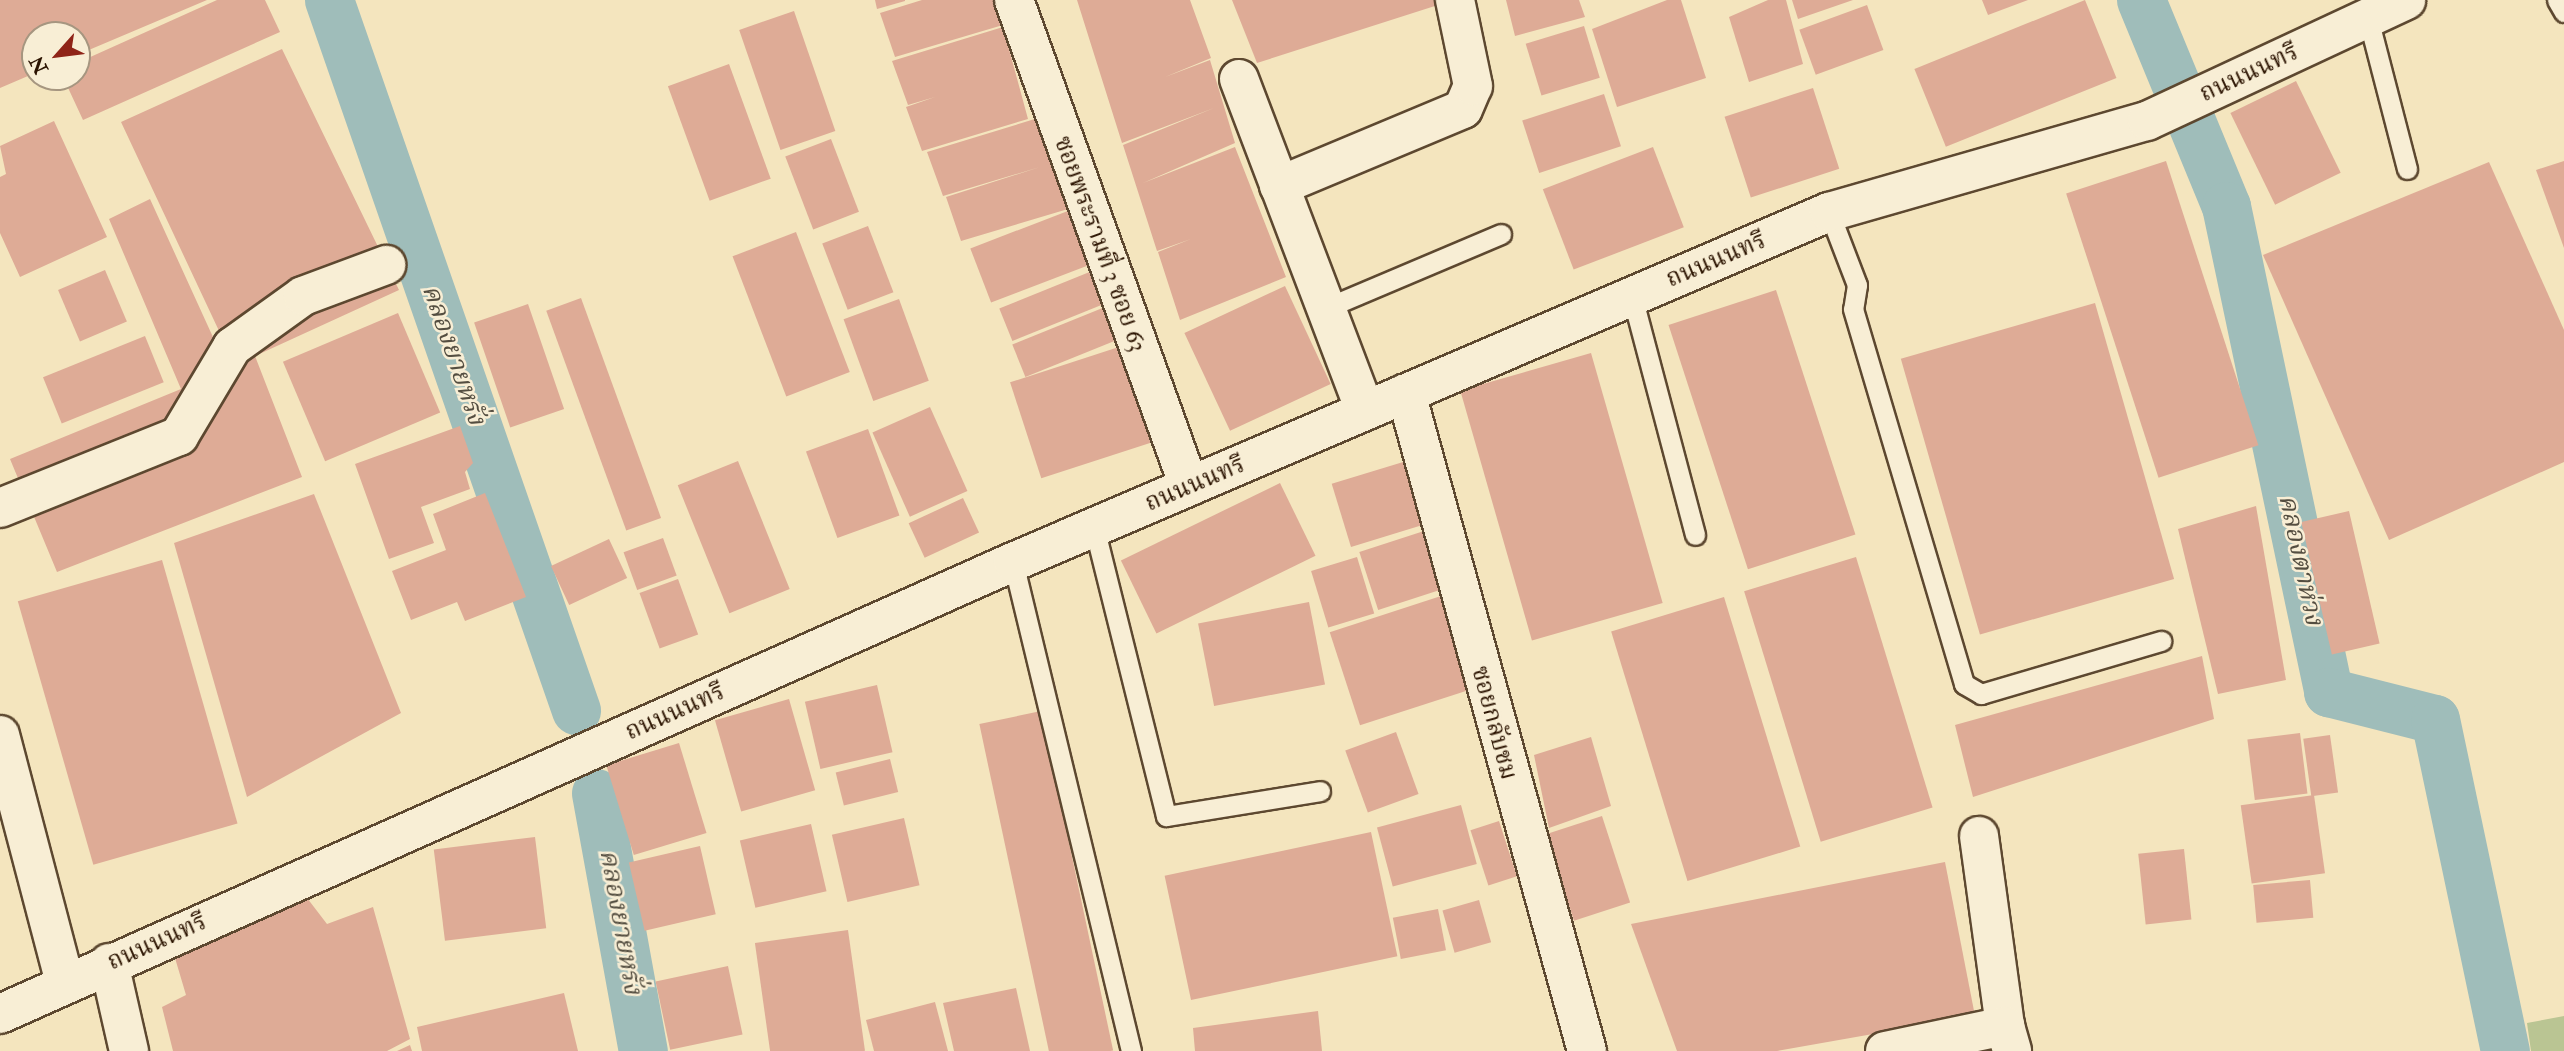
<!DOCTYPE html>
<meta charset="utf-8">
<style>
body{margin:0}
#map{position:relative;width:2564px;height:1051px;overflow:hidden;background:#f4e5be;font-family:"IM FELL Double Pica","Noto Serif Thai",serif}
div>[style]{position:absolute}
.green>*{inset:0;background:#bac593}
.canal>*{height:49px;margin:-24.5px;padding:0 24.5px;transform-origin:24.5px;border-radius:24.5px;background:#9fbdba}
.building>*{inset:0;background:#deab96;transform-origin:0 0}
.roads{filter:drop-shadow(2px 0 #5d4830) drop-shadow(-2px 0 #5d4830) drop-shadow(0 2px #5d4830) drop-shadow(0 -2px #5d4830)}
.service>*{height:19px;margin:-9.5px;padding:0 9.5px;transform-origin:9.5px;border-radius:9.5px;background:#f8eed5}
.minor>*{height:38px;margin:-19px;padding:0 19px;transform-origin:19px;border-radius:19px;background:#f8eed5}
.tertiary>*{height:38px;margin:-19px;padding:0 19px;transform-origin:19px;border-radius:19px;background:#f8eed5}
span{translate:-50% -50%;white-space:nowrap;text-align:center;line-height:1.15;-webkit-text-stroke:5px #f8eed5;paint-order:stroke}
.street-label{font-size:24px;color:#2b1300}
.water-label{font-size:26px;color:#544e41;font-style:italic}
.north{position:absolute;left:21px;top:21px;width:70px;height:70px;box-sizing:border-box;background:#f8eed5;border:2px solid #a69680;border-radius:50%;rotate:242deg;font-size:19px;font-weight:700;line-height:28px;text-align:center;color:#2b1300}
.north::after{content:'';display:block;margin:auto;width:24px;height:32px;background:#8f2418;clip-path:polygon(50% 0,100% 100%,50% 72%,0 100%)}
</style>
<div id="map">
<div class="green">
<div style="clip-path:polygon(2564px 1016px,2564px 1051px,2531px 1051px,2527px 1023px)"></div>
</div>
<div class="canal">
<div style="left:329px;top:0;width:752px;rotate:70.82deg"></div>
<div style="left:2141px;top:0;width:223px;rotate:67.6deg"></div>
<div style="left:2226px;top:206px;width:497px;rotate:78.1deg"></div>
<div style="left:2328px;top:692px;width:110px;rotate:14.2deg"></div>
<div style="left:2435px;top:719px;width:339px;rotate:78.1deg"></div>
<div style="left:596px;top:793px;width:262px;rotate:79.7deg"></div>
</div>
<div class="building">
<div style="clip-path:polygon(0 0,207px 0,77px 55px,77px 35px,35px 35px,35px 73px,0 88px)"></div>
<div style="clip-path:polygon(217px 0,265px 0,280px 32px,83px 120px,63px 77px,77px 77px,77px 63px)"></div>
<div style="clip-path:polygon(875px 0,905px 0,905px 1px,877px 9px)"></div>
<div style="clip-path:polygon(922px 0,996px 0,1003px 25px,895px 57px,880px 13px)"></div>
<div style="clip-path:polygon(1077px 0,1190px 0,1211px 58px,1165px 77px,1210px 60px,1235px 143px,1143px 183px,1235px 147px,1286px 277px,1180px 320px,1158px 252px,1191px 239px,1157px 251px,1123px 145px,1214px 108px,1122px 143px)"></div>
<div style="clip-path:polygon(1232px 0,1437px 0,1438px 5px,1257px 63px)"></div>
<div style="clip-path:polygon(1506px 0,1579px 0,1585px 17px,1515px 36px)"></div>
<div style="clip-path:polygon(1667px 0,1681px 0,1706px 78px,1617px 107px,1592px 29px)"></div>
<div style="clip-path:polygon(1768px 0,1786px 0,1803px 64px,1749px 82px,1729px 17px)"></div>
<div style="clip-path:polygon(1792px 0,1853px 0,1798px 19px)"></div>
<div style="clip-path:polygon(1982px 0,2028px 0,1988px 15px)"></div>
<div style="left:2085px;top:0;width:84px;height:184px;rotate:68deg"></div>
<div style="left:1867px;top:5px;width:48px;height:72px;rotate:70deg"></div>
<div style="left:794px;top:11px;width:127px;height:58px;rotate:71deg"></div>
<div style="left:1584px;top:26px;width:54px;height:61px;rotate:73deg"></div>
<div style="clip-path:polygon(1003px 27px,1028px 119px,922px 151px,906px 107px,935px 97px,908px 105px,892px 61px)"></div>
<div style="clip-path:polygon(282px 49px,399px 290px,255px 356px,302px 477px,57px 572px,10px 459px,181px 389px,109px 219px,150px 199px,228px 370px,235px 365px,121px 122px)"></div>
<div style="left:729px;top:64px;width:122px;height:65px;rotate:70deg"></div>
<div style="left:2296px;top:81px;width:102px;height:73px;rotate:64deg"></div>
<div style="left:1813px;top:88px;width:85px;height:93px;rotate:72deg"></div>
<div style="left:1604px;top:94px;width:55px;height:86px;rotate:72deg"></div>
<div style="clip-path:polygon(1038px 118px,1068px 209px,961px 241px,946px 197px,1040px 167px,943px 196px,927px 152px)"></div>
<div style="clip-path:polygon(54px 121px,107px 237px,20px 277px,0 233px,0 177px,6px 174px,0 146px)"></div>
<div style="left:831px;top:139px;width:78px;height:49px;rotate:69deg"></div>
<div style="left:1653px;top:147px;width:86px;height:118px;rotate:69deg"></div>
<div style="left:2166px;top:161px;width:299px;height:105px;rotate:72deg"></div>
<div style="clip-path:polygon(2564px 161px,2564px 248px,2536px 170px)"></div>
<div style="clip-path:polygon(2489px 162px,2564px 330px,2564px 462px,2389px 540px,2263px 255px)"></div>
<div style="left:1073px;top:209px;width:58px;height:110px;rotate:69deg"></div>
<div style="left:868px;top:226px;width:71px;height:49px;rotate:69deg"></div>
<div style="left:796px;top:232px;width:150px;height:68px;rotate:69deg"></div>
<div style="left:105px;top:270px;width:56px;height:51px;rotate:67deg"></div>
<div style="left:1092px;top:271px;width:35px;height:100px;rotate:68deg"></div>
<div style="left:1285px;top:286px;width:108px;height:111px;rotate:65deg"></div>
<div style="left:1776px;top:290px;width:257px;height:113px;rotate:72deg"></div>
<div style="left:581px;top:298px;width:234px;height:37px;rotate:70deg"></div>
<div style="left:899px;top:299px;width:87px;height:59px;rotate:70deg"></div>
<div style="left:2095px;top:303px;width:287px;height:202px;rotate:74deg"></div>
<div style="left:528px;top:304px;width:111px;height:57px;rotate:71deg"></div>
<div style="left:1105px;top:307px;width:35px;height:100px;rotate:68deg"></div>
<div style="left:398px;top:313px;width:108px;height:125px;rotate:67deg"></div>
<div style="left:145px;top:336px;width:50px;height:110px;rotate:68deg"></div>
<div style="left:1128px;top:344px;width:101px;height:124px;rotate:72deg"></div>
<div style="left:1591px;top:353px;width:260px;height:136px;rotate:74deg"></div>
<div style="left:930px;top:407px;width:92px;height:63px;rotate:66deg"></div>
<div style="clip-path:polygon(460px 426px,473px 463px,465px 472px,470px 489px,421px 507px,434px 543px,389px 559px,355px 464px)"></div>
<div style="left:868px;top:429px;width:92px;height:66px;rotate:70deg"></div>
<div style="left:1413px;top:459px;width:66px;height:85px;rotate:73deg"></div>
<div style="left:738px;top:461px;width:138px;height:65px;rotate:68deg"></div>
<div style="left:1280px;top:483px;width:81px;height:177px;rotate:64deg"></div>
<div style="clip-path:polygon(485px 493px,526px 597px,465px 621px,457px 602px,411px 620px,392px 571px,446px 550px,433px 514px)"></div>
<div style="clip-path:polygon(314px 494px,401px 713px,247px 797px,174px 543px)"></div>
<div style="left:963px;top:498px;width:38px;height:60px;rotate:65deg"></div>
<div style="clip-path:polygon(2256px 506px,2286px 680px,2218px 694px,2178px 529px)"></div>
<div style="left:2349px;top:511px;width:136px;height:49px;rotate:77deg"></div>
<div style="left:1424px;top:531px;width:61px;height:68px;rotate:72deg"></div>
<div style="left:663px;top:538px;width:40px;height:42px;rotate:70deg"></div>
<div style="left:609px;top:539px;width:43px;height:64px;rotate:65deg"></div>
<div style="left:1357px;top:557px;width:59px;height:48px;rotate:73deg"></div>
<div style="left:1856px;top:557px;width:262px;height:117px;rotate:73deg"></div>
<div style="left:162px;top:560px;width:274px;height:150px;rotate:74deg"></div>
<div style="left:678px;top:579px;width:59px;height:41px;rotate:70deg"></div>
<div style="left:1441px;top:596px;width:98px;height:117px;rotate:72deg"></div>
<div style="left:1724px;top:597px;width:261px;height:118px;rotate:73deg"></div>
<div style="left:1309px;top:602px;width:84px;height:113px;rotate:79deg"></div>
<div style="clip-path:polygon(2202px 656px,2214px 719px,1973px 797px,1955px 725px)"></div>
<div style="left:877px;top:685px;width:69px;height:74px;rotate:77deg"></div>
<div style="left:789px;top:699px;width:95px;height:77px;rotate:74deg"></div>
<div style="left:1041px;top:711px;width:347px;height:63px;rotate:78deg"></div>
<div style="left:1396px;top:732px;width:66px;height:54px;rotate:70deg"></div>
<div style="left:2300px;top:733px;width:61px;height:53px;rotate:83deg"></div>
<div style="left:2330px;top:735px;width:58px;height:27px;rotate:82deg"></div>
<div style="clip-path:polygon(1591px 737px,1611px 806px,1549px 828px,1534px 755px)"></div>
<div style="left:679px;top:743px;width:94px;height:76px;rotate:73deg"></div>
<div style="left:890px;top:759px;width:34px;height:56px;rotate:76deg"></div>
<div style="left:2314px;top:795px;width:79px;height:74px;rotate:82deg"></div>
<div style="left:1461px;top:805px;width:61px;height:87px;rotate:75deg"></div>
<div style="left:1602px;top:816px;width:91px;height:59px;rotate:72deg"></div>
<div style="left:904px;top:818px;width:69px;height:74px;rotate:77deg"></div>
<div style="left:1499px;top:821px;width:58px;height:30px;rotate:72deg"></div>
<div style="left:811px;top:824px;width:69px;height:73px;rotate:77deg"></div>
<div style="left:1371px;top:832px;width:127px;height:211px;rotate:78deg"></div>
<div style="left:535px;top:837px;width:92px;height:102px;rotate:83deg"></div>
<div style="left:700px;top:846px;width:70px;height:73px;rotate:77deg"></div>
<div style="left:2184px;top:849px;width:71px;height:46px;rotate:84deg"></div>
<div style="clip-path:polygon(1945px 862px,1975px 1016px,1777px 1051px,1677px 1051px,1631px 924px)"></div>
<div style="left:2310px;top:880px;width:38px;height:57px;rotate:85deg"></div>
<div style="clip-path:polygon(304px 894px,327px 924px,373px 907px,410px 1039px,387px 1051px,173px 1051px,162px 1007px,186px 995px,175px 958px)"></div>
<div style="left:1479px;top:900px;width:44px;height:38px;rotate:74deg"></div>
<div style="left:1438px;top:909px;width:42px;height:46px;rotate:79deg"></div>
<div style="left:848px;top:930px;width:122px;height:94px;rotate:82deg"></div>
<div style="left:728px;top:966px;width:70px;height:74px;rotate:78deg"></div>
<div style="clip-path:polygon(1016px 988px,1030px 1051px,954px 1051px,943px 1003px)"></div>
<div style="clip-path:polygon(564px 993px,578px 1051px,422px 1051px,417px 1027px)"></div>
<div style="clip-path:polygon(935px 1002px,948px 1051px,874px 1051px,866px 1020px)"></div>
<div style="clip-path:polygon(1318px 1011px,1322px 1051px,1195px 1051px,1193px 1028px)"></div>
<div style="clip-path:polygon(410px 1045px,412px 1051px,397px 1051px)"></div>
</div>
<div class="roads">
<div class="service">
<div style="left:2557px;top:0;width:14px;rotate:60deg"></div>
<div style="left:2368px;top:18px;width:156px;rotate:75.5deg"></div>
<div style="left:1829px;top:212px;width:78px;rotate:69deg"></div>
<div style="left:1857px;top:285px;width:24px;rotate:99deg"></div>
<div style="left:1853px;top:309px;width:391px;rotate:73.5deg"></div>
<div style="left:1964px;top:684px;width:20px;rotate:30deg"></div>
<div style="left:1981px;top:694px;width:188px;rotate:-16.4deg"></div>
<div style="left:1632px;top:296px;width:247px;rotate:75.2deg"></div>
<div style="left:1326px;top:308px;width:190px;rotate:-22.9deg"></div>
<div style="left:1094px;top:527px;width:298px;rotate:76deg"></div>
<div style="left:1166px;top:816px;width:156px;rotate:-9.2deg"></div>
<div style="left:1013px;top:562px;width:503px;rotate:76.43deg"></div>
</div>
<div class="minor">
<div style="left:1014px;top:0;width:517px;rotate:70.2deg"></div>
<div style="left:1239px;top:79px;width:355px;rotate:69.2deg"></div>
<div style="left:1279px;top:186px;width:199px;rotate:-22.7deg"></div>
<div style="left:1463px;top:109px;width:25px;rotate:-67deg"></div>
<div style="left:1473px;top:86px;width:88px;rotate:-101.8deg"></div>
<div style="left:1406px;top:393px;width:682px;rotate:74.62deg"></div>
<div style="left:0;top:508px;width:193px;rotate:-21.9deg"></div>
<div style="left:179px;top:436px;width:104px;rotate:-59.2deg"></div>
<div style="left:232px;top:347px;width:87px;rotate:-35.7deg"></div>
<div style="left:303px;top:296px;width:89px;rotate:-20.5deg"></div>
<div style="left:0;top:735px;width:256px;rotate:75.3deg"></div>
<div style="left:1979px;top:836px;width:192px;rotate:82.2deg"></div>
<div style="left:109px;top:963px;width:90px;rotate:77.2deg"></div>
<div style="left:1885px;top:1051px;width:123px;rotate:-11.8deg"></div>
<div style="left:2005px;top:1026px;width:26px;rotate:74deg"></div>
</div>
<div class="tertiary">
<div style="left:0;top:1014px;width:1109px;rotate:-24.05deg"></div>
<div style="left:1013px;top:562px;width:888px;rotate:-23.22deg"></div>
<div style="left:1829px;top:212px;width:331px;rotate:-16deg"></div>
<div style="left:2147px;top:121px;width:286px;rotate:-25deg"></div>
</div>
</div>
<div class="street-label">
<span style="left:2249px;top:73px;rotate:-25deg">ถนนนนทรี</span>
<span style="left:1100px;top:244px;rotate:70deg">ซอยพระรามที่ 3 ซอย 63</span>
<span style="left:1716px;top:260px;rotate:-23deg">ถนนนนทรี</span>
<span style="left:1195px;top:484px;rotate:-23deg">ถนนนนทรี</span>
<span style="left:675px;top:712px;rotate:-24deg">ถนนนนทรี</span>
<span style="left:1494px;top:723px;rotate:75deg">ซอยกลับชม</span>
<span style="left:157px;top:942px;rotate:-24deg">ถนนนนทรี</span>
</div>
<div class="water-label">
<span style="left:453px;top:355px;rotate:71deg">คลองยายหรั่ง</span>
<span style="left:2300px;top:560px;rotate:78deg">คลองตาห่วง</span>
<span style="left:620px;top:922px;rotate:80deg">คลองยายหรั่ง</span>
</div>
<div class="north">N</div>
</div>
